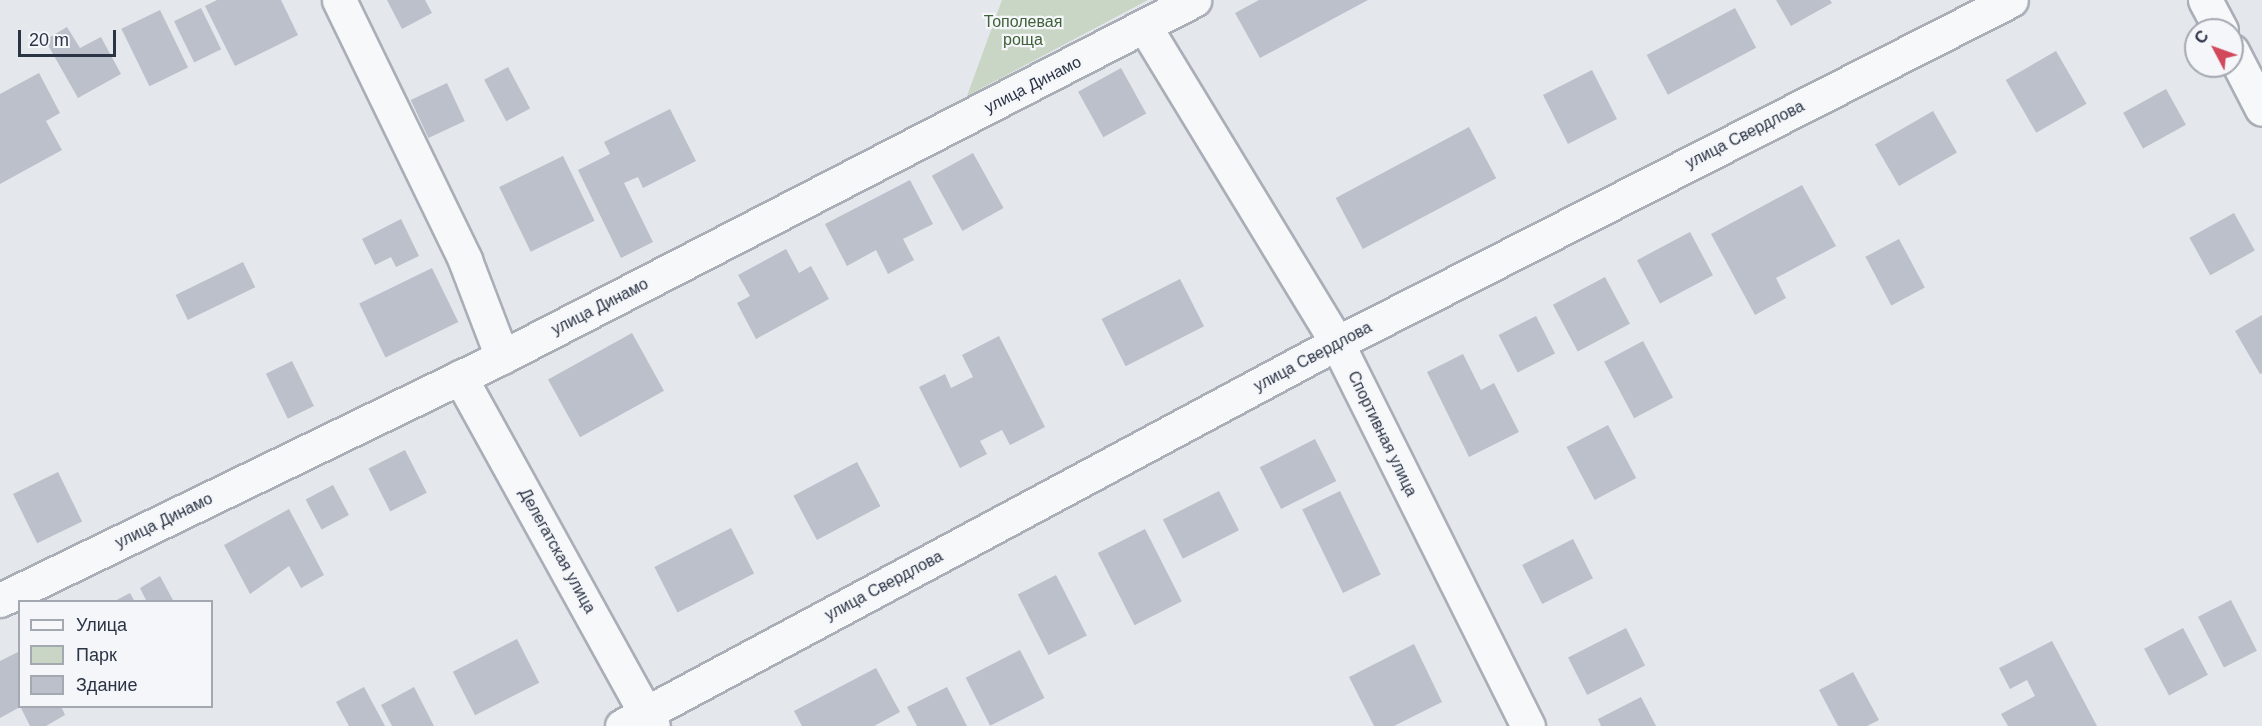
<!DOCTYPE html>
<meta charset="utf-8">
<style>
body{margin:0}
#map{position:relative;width:2262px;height:726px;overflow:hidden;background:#e4e7ec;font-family:Helvetica,sans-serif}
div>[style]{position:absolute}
.green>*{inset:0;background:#c9d6c5}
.building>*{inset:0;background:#bbc0ca;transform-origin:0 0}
.roads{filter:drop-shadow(2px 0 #a9aeb7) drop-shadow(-2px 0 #a9aeb7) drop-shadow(0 2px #a9aeb7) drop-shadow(0 -2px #a9aeb7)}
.minor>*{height:33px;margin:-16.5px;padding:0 16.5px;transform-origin:16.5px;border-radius:16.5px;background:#f7f8fa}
span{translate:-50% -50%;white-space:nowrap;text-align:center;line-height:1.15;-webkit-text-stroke:4.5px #f4f6f9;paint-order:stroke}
.park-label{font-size:16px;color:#3f6138}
.street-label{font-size:16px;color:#2b3445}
.legend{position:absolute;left:18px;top:600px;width:195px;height:108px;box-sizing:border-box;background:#f4f6f9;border:2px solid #a4a8b1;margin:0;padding:8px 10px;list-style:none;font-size:18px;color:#2b3445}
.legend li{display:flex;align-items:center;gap:12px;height:30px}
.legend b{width:30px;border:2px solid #a4a8b1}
.north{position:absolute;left:2184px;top:18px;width:60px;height:60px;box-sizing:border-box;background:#f4f6f9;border:2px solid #a4a8b1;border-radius:50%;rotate:311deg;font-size:16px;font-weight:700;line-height:24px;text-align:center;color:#2b3445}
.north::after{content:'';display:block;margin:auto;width:21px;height:27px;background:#d1495b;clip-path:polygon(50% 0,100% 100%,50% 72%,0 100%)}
.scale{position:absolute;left:18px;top:30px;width:98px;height:27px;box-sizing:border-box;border:3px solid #2b3445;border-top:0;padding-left:8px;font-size:18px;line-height:21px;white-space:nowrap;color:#2b3445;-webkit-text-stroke:4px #f4f6f9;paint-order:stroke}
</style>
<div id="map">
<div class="green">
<div style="clip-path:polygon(1002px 0,1148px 0,967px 96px)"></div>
</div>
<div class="building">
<div style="clip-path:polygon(217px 0,281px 0,298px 35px,235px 66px,205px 6px)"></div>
<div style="clip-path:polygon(387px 0,425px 0,432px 13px,402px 29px)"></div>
<div style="clip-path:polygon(1259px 0,1368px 0,1260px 58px,1235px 13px)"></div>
<div style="clip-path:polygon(1776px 0,1830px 0,1832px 3px,1791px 26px)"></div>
<div style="left:201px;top:8px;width:46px;height:30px;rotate:64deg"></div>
<div style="left:1735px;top:8px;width:45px;height:100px;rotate:62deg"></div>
<div style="left:160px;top:10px;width:64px;height:43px;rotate:64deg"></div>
<div style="clip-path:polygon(67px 27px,80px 48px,101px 37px,121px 74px,78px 98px,45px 40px)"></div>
<div style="left:2056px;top:51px;width:61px;height:58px;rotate:60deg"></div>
<div style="left:508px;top:67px;width:47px;height:27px;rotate:62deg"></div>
<div style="left:1121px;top:68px;width:52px;height:49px;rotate:61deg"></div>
<div style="left:1592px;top:70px;width:55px;height:55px;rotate:63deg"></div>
<div style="clip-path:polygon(39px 73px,60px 113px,46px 121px,62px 150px,0 184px,0 94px)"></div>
<div style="left:447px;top:83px;width:42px;height:40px;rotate:65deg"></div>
<div style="left:2166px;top:89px;width:41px;height:49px;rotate:61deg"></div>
<div style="clip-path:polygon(670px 109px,696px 161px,643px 188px,638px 177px,624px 183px,653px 242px,621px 258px,578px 170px,610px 154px,604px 142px)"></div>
<div style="left:1933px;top:111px;width:48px;height:67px;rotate:60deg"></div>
<div style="left:1469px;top:127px;width:58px;height:151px;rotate:62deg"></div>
<div style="left:973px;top:153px;width:63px;height:47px;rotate:61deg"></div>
<div style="left:563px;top:156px;width:72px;height:71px;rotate:64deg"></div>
<div style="clip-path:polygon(910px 180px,933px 224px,903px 239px,914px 260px,888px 274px,876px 250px,847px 266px,825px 224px)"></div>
<div style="clip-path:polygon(1802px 185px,1836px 246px,1776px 278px,1786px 298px,1755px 315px,1711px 234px)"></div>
<div style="left:2234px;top:213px;width:43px;height:51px;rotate:61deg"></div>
<div style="clip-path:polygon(401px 219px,419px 256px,396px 267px,391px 257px,375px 265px,362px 239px)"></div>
<div style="left:1690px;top:232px;width:49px;height:60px;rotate:62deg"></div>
<div style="left:1899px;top:239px;width:55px;height:38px;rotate:62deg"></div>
<div style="clip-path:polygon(786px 249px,799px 273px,811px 266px,829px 299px,756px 339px,737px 303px,750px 296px,738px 275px)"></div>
<div style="left:243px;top:262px;width:28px;height:75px;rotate:64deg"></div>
<div style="left:432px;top:268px;width:60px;height:81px;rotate:64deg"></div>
<div style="left:1605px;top:277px;width:53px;height:59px;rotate:62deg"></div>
<div style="left:1180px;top:279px;width:53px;height:88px;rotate:63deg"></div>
<div style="clip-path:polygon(2262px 315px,2262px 373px,2260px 374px,2235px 331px)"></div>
<div style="left:1536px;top:316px;width:42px;height:42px;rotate:63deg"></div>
<div style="left:632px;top:333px;width:66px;height:96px;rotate:61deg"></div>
<div style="clip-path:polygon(999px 336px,1045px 427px,1010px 445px,1002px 430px,980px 441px,987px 454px,960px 468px,919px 387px,945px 374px,951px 388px,973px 377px,962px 355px)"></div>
<div style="left:1643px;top:341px;width:64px;height:44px;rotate:62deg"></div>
<div style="clip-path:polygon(1463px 354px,1481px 390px,1494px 383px,1519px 432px,1469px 457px,1427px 372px)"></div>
<div style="left:292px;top:361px;width:50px;height:29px;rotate:64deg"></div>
<div style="left:1608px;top:425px;width:60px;height:47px;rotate:62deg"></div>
<div style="left:1315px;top:439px;width:47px;height:62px;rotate:63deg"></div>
<div style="left:405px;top:450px;width:48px;height:41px;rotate:63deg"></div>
<div style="left:857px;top:462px;width:50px;height:72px;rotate:62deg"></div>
<div style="left:58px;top:472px;width:55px;height:50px;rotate:64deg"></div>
<div style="left:333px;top:485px;width:34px;height:31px;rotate:62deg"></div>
<div style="left:1219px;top:491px;width:44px;height:63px;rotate:63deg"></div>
<div style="left:1340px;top:491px;width:93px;height:42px;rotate:64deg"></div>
<div style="clip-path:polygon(289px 509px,324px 575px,301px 588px,289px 566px,250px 594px,224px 545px)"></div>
<div style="left:731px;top:528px;width:51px;height:86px;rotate:63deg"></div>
<div style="left:1145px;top:529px;width:81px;height:53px;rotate:63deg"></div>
<div style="left:1573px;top:539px;width:44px;height:57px;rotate:63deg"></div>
<div style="left:1056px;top:575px;width:68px;height:43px;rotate:63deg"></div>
<div style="clip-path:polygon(160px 576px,174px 602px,147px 602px,140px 588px)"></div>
<div style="clip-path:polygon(130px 593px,135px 602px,113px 602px)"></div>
<div style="left:2231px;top:600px;width:57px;height:37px;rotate:63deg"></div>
<div style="left:1626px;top:628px;width:42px;height:65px;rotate:63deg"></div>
<div style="left:2183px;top:628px;width:53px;height:44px;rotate:62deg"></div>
<div style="left:517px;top:639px;width:49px;height:72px;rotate:63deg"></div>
<div style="clip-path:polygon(2052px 641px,2097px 726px,2008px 726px,2001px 714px,2035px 696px,2027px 680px,2010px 689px,1999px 668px)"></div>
<div style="clip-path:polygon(1414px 644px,1442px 702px,1394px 726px,1374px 726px,1349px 677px)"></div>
<div style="left:1020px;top:650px;width:54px;height:61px;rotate:63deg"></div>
<div style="clip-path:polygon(20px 651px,20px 707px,0 718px,0 661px)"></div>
<div style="clip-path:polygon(876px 668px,900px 712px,874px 726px,802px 726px,794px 711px)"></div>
<div style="clip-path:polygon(1853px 672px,1879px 720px,1867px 726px,1838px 726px,1819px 690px)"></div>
<div style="clip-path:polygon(364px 687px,385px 726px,349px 726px,336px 702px)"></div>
<div style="clip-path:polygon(414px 687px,434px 726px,392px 726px,381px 705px)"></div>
<div style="clip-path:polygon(947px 687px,967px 726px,917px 726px,907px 707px)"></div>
<div style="clip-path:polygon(1641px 697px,1656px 726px,1601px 726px,1598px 719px)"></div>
<div style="clip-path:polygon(20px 706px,61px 706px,65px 715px,46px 726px,30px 726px)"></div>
</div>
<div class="roads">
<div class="minor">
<div style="left:339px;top:0;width:289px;rotate:64.1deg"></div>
<div style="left:465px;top:260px;width:104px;rotate:69.1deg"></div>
<div style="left:2205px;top:0;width:34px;rotate:62deg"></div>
<div style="left:1145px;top:27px;width:370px;rotate:58.7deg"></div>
<div style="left:1337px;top:343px;width:428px;rotate:63.5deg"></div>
<div style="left:2232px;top:51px;width:65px;rotate:62.7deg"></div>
<div style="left:460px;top:377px;width:399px;rotate:61.1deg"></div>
<div style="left:0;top:600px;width:558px;rotate:-25.83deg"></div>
<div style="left:502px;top:357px;width:779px;rotate:-27.29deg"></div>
<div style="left:622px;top:726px;width:811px;rotate:-28.18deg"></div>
<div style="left:1337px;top:343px;width:756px;rotate:-26.97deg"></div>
</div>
</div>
<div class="park-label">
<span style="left:1023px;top:31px">Тополевая<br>роща</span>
</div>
<div class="street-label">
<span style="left:1033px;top:85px;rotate:-27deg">улица Динамо</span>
<span style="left:1745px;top:135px;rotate:-27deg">улица Свердлова</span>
<span style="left:600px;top:307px;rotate:-27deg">улица Динамо</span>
<span style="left:1313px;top:357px;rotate:-28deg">улица Свердлова</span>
<span style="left:1382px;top:434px;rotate:64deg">Спортивная улица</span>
<span style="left:164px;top:521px;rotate:-26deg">улица Динамо</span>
<span style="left:557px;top:551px;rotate:61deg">Делегатская улица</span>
<span style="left:884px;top:586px;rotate:-28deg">улица Свердлова</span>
</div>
<ul class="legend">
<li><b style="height:8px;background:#f7f8fa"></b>Улица</li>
<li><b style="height:16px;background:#c9d6c5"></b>Парк</li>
<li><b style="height:16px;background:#bbc0ca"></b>Здание</li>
</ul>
<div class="north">С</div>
<div class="scale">20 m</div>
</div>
